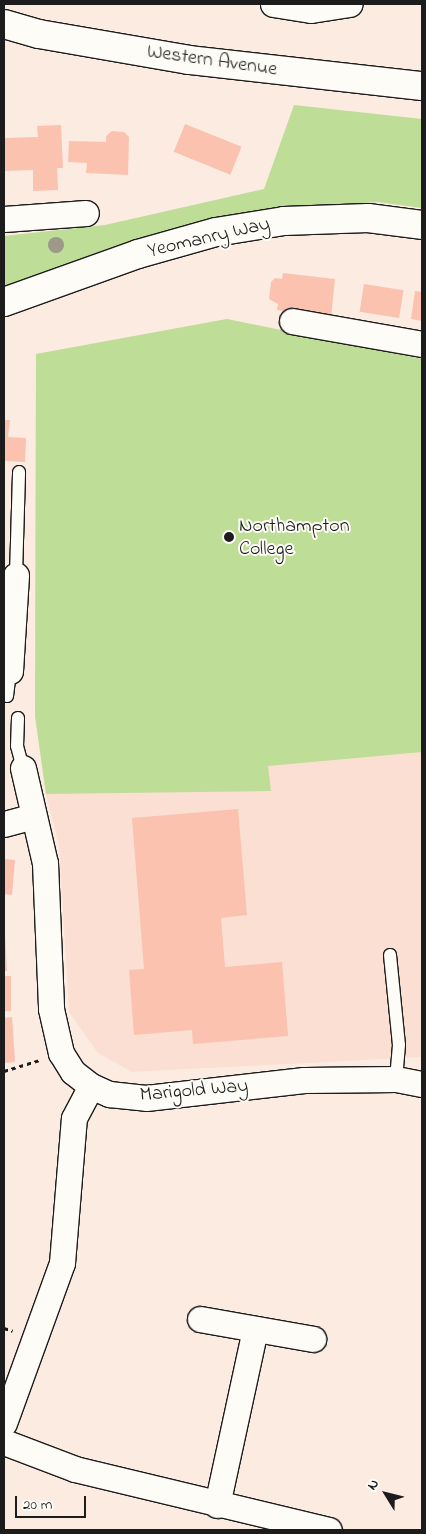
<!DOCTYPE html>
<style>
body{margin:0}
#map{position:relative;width:426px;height:1534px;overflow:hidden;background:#fcebe1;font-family:"Indie Flower",sans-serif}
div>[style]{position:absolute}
.built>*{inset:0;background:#fbdfd2}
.green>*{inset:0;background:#bedd96}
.building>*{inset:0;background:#fac2af;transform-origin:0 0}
.path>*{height:3px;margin-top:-1.5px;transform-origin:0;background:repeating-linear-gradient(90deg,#1c1c1c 0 4px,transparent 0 8px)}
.roads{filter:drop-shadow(1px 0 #1c1c1c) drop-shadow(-1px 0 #1c1c1c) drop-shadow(0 1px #1c1c1c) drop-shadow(0 -1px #1c1c1c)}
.lane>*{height:12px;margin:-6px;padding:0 6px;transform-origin:6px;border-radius:6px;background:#fdfcf7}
.street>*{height:25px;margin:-12.5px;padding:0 12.5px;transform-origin:12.5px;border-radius:12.5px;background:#fdfcf7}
.secondary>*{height:28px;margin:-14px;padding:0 14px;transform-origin:14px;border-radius:14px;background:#fdfcf7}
.trees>*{width:16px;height:16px;margin:-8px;border-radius:50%;background:#9c9989}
.dots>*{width:14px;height:14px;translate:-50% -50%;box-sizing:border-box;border:2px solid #fdfcf7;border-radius:50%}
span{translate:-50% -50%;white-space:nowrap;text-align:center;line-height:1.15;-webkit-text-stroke:4px #fdfcf7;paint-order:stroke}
.street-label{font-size:20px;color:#1c1c1c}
.poi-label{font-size:20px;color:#1c1c1c}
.left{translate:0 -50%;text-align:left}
.frame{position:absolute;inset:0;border:5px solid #1c1c1c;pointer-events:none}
.north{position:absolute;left:361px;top:1469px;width:50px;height:50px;-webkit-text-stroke:4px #fdfcf7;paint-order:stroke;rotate:306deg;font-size:14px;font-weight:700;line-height:20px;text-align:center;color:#1c1c1c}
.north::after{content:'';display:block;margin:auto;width:18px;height:22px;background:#1c1c1c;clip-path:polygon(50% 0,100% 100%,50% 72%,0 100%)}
.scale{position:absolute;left:15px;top:1496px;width:71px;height:22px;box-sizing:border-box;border:2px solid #1c1c1c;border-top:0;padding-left:6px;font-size:15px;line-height:18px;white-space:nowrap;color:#1c1c1c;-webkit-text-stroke:4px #fdfcf7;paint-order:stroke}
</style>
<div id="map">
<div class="built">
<div style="clip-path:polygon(227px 319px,422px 359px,422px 1057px,132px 1072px,98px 1053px,69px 1012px,59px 844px,46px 794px,35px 716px,36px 354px)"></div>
</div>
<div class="green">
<div style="clip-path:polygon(294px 105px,422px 119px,422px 208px,377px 202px,267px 211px,183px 227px,4px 290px,4px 236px,105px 225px,264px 189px)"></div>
<div style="clip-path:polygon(227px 319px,422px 359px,422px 752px,268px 766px,271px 791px,46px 794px,35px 716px,36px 354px)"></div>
</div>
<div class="building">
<div style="left:185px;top:124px;width:61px;height:30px;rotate:22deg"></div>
<div style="clip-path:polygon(61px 125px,63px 168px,57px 168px,58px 190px,33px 191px,33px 170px,4px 171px,4px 138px,38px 137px,37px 126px)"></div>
<div style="clip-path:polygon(112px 131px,124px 132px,129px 137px,128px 175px,86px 173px,87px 163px,68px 162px,69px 141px,106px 142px,106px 136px)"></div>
<div style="clip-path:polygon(283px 273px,335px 279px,331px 317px,277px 310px,278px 304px,269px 299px,271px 282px,275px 278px,282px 279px)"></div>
<div style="left:364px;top:284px;width:40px;height:28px;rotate:9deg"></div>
<div style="clip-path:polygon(415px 291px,422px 292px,422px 321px,411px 319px)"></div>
<div style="clip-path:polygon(4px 420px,10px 420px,8px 437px,26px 438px,25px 462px,4px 461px)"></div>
<div style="clip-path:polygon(238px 809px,247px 915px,221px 918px,225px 967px,282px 962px,288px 1036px,193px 1044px,192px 1030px,134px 1035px,129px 970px,144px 969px,132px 818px)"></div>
<div style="clip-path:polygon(4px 859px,15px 860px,12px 895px,4px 894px)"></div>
<div style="clip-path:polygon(4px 935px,5px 935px,7px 971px,4px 971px)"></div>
<div style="left:4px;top:976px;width:7px;height:35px"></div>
<div style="clip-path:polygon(12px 1017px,15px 1062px,4px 1063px,4px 1018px)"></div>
</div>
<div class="path">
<div style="left:4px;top:1071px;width:37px;rotate:-17deg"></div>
<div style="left:4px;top:1328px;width:9px;rotate:18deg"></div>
</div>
<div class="roads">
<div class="lane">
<div style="left:16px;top:575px;width:103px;rotate:-88.3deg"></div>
<div style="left:7px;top:696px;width:25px;rotate:-83deg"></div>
<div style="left:18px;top:718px;width:28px;rotate:92deg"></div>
<div style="left:17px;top:746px;width:23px;rotate:75deg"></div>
<div style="left:390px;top:955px;width:90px;rotate:84.3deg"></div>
<div style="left:399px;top:1045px;width:34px;rotate:95deg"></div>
</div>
<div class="street">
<div style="left:273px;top:4px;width:38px;rotate:9deg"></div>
<div style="left:311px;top:10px;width:39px;rotate:-9deg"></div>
<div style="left:4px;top:219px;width:82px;rotate:-4.2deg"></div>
<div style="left:292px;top:321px;width:132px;rotate:10deg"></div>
<div style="left:10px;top:671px;width:96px;rotate:-86.4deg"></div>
<div style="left:23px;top:768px;width:98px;rotate:77deg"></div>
<div style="left:45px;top:863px;width:146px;rotate:87.6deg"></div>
<div style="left:51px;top:1009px;width:45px;rotate:77.2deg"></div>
<div style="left:61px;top:1053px;width:22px;rotate:58deg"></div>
<div style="left:73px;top:1072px;width:23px;rotate:38deg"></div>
<div style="left:91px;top:1086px;width:20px;rotate:24deg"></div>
<div style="left:109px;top:1094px;width:37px;rotate:6deg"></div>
<div style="left:146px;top:1098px;width:159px;rotate:-6.5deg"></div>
<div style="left:304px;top:1080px;width:92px;rotate:-0.6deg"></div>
<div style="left:396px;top:1079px;width:26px;rotate:11deg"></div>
<div style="left:4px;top:824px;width:30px;rotate:-15deg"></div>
<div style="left:200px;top:1319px;width:115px;rotate:10deg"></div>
<div style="left:4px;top:1423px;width:170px;rotate:-70.1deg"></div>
<div style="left:62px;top:1263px;width:145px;rotate:-85.3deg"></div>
<div style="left:74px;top:1118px;width:36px;rotate:-62deg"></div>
<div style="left:4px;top:1442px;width:76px;rotate:20.8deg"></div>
<div style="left:75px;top:1469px;width:261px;rotate:13.5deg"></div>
<div style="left:217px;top:1505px;width:180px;rotate:-77.8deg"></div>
</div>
<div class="secondary">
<div style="left:4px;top:24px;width:36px;rotate:16deg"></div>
<div style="left:39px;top:34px;width:152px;rotate:9.8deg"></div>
<div style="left:189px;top:60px;width:234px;rotate:6.4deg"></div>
<div style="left:4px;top:302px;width:142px;rotate:-19.7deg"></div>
<div style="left:138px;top:254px;width:81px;rotate:-15.8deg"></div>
<div style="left:216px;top:232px;width:69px;rotate:-9.2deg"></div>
<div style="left:284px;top:221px;width:84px;rotate:-2deg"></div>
<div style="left:368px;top:218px;width:54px;rotate:7.4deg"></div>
</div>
</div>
<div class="trees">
<div style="left:56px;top:245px"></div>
</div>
<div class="dots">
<div style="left:229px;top:537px;background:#1c1c1c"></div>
</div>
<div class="street-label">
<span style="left:212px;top:61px;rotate:8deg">Western Avenue</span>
<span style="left:209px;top:238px;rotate:-13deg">Yeomanry Way</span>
<span style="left:194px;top:1091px;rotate:-5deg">Marigold Way</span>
</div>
<div class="poi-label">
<span class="left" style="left:239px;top:538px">Northampton<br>College</span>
</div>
<div class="frame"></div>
<div class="north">N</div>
<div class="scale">20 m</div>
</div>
